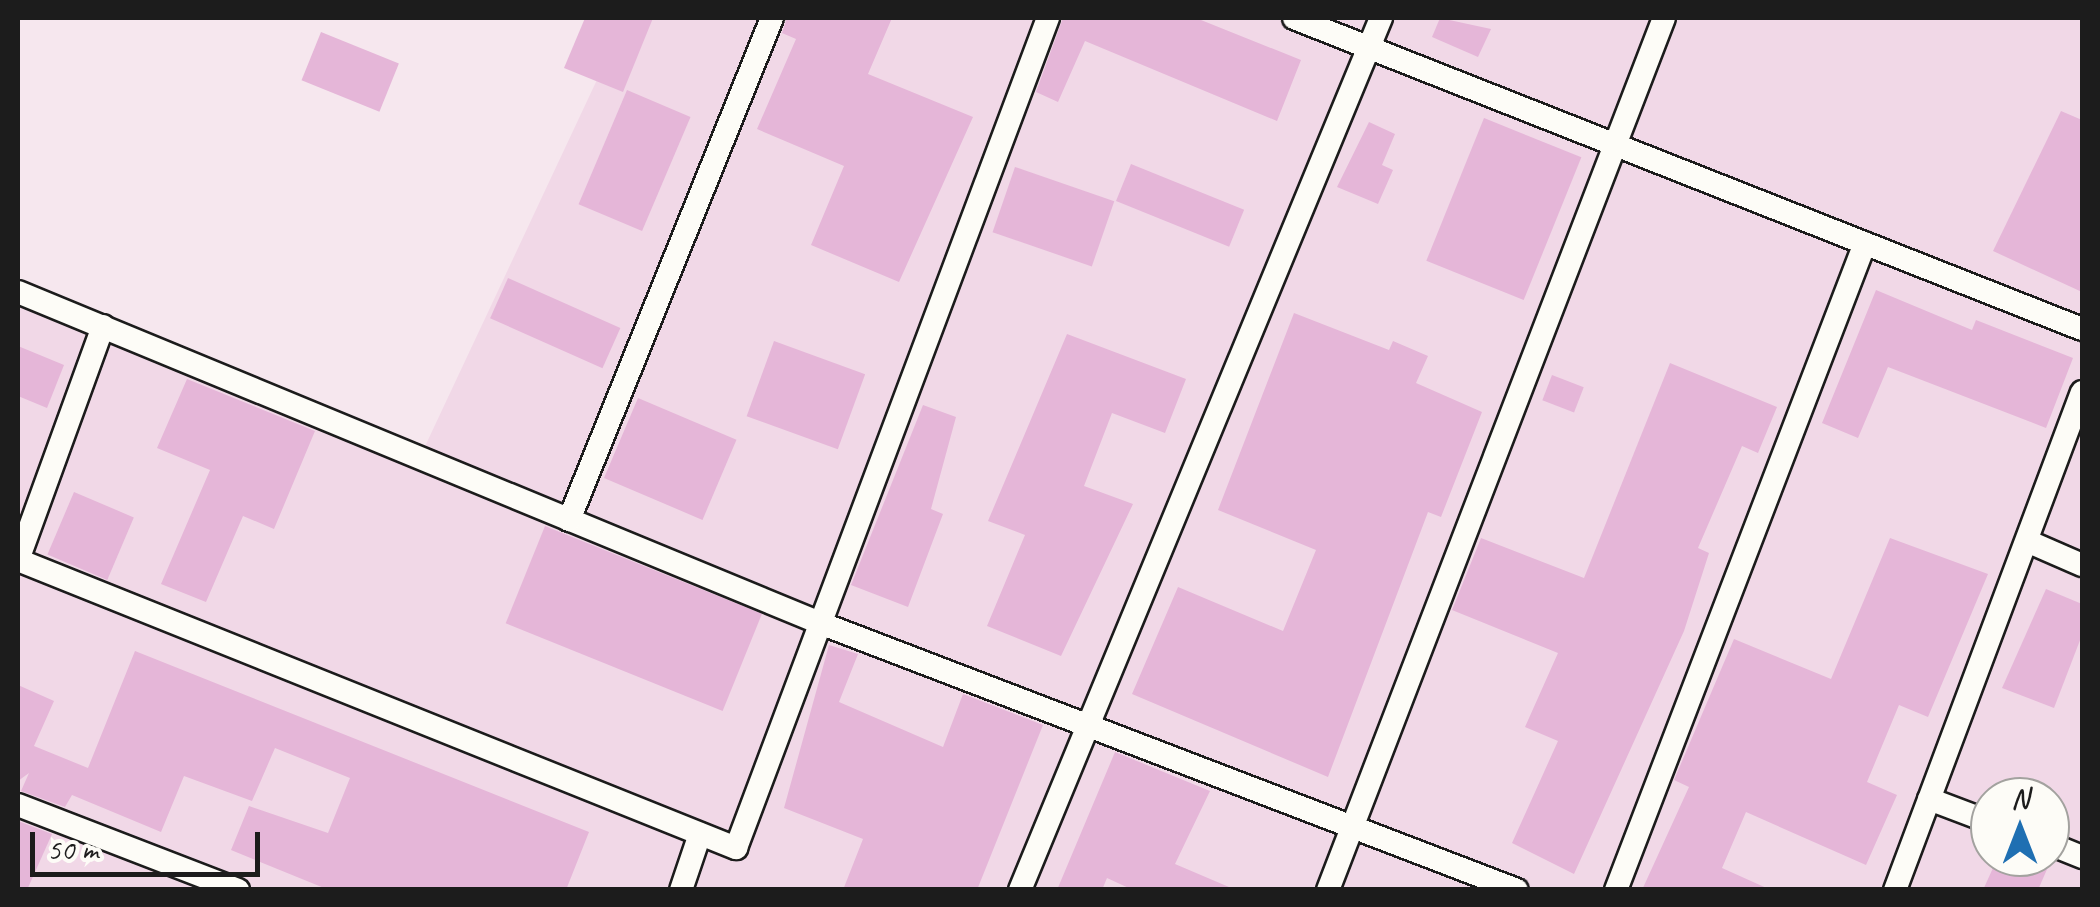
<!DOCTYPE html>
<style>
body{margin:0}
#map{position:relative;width:2100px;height:907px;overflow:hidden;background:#f6e7ee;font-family:Caveat,sans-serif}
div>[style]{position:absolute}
.built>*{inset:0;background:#f1d8e7}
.building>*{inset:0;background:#e5b6d8;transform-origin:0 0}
.roads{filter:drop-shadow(2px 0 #1c1c1c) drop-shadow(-2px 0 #1c1c1c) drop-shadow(0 2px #1c1c1c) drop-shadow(0 -2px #1c1c1c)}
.minor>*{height:22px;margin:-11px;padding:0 11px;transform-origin:11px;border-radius:11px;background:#fdfcf7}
span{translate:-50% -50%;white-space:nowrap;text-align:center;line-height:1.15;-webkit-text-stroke:9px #fdfcf7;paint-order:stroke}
.frame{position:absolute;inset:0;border:20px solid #1c1c1c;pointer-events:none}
.north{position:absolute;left:1970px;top:777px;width:100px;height:100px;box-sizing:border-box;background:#fdfcf7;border:2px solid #a3a29f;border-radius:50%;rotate:0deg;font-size:28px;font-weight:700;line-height:40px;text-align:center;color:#1c1c1c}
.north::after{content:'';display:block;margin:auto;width:35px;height:45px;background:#1f6fb2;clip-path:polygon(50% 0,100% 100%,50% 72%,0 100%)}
.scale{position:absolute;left:30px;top:832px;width:230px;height:45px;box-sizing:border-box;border:5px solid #1c1c1c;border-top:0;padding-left:12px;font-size:30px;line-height:35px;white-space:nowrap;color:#1c1c1c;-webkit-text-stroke:8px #fdfcf7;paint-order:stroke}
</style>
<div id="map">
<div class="built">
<div style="clip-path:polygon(evenodd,626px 18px,2082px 18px,2082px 889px,18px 889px,18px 305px,420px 457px,626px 18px,1990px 797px,2050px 797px,2050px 857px,1990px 857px,1990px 797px)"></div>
</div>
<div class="building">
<div style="clip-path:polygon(585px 18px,653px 18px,623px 92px,564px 68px)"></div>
<div style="clip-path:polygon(787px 18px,892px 18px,868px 74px,973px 117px,899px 282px,811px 245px,844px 166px,757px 129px,796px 39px,782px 33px)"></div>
<div style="clip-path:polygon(1063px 18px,1196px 18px,1301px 60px,1277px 121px,1085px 41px,1058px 102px,1036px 92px)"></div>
<div style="clip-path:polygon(1440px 18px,1491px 29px,1478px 57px,1432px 37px)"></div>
<div style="left:321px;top:32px;width:84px;height:52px;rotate:22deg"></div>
<div style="left:627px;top:90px;width:69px;height:124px;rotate:23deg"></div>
<div style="clip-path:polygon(2061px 111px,2082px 120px,2082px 292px,1993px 251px)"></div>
<div style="left:1484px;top:118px;width:105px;height:154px;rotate:22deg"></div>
<div style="clip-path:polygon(1369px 122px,1395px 134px,1382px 165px,1393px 170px,1378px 204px,1337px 187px)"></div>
<div style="left:1131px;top:164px;width:122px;height:40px;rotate:22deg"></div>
<div style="left:1015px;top:167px;width:105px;height:69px;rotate:19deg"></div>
<div style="left:508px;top:278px;width:123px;height:44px;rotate:24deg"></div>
<div style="clip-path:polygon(1876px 290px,1972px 330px,1976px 320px,2073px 358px,2046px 428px,1888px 367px,1858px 438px,1822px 423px)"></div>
<div style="clip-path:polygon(1294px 313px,1389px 350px,1393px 341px,1428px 356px,1416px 383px,1482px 412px,1441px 517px,1428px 512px,1328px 777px,1132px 694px,1178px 587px,1283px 631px,1316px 550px,1218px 510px)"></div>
<div style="clip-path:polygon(1067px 334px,1186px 379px,1165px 433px,1112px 413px,1084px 486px,1133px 504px,1061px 656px,987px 626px,1025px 535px,988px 521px)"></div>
<div style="left:774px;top:341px;width:97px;height:80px;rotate:20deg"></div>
<div style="clip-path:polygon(18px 346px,64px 365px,47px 408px,18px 396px)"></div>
<div style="clip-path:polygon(1670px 363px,1777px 407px,1758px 453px,1742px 446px,1698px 548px,1709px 553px,1684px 631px,1574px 874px,1512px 843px,1558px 741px,1525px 727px,1558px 653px,1452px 610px,1481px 538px,1584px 578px)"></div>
<div style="left:1552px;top:375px;width:34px;height:27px;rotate:21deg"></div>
<div style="clip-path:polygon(187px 379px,315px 431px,274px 529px,243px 516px,206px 602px,161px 584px,210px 470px,157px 448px)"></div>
<div style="left:638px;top:398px;width:107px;height:87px;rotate:23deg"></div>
<div style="clip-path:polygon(923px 405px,956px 417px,931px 509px,943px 514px,908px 607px,851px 585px)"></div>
<div style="left:74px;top:492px;width:65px;height:68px;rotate:23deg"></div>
<div style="left:545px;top:526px;width:234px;height:105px;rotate:22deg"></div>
<div style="clip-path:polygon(1890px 538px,1988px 574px,1928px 717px,1899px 705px,1867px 782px,1897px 795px,1866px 865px,1746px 812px,1722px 868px,1771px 890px,1642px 890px,1689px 787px,1674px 780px,1734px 639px,1831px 679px)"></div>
<div style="clip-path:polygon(2046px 589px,2082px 604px,2082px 635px,2054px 708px,2002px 688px)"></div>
<div style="clip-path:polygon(829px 645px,858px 654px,839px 702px,943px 747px,963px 694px,1043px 725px,977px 890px,843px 890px,863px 839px,784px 808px)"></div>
<div style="clip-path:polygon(135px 651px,589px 832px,566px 890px,329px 890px,231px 850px,249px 806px,328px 833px,350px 778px,275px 748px,252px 801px,184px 776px,161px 832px,72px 795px,65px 807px,21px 791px,29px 773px,18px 781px,18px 685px,54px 701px,34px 746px,88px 768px)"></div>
<div style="clip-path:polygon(1115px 752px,1210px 791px,1175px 864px,1236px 890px,1133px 890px,1107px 878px,1102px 890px,1057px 890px)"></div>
<div style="clip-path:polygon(18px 821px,52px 834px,27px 890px,18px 890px)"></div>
<div style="clip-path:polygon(1998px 857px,2043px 857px,2051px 860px,2038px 890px,1983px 890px)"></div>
</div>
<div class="roads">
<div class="minor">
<div style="left:1294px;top:18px;width:847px;rotate:21.54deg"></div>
<div style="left:18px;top:292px;width:868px;rotate:22.43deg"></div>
<div style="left:820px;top:623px;width:746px;rotate:20.96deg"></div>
<div style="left:569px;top:520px;width:541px;rotate:-67.98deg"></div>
<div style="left:2027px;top:541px;width:60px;rotate:23.6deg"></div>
<div style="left:18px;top:560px;width:774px;rotate:21.86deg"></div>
<div style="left:736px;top:848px;width:887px;rotate:-69.4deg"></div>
<div style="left:18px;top:560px;width:249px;rotate:-70deg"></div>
<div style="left:1929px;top:799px;width:65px;rotate:20.7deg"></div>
<div style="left:18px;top:805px;width:236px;rotate:21.1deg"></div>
<div style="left:2050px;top:844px;width:35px;rotate:22deg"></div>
<div style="left:681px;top:890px;width:59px;rotate:-71.3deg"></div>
<div style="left:1020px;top:890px;width:944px;rotate:-67.51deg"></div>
<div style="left:1328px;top:890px;width:934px;rotate:-68.93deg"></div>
<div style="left:1616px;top:890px;width:693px;rotate:-68.95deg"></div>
<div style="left:1895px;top:890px;width:532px;rotate:-69.42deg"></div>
</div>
</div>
<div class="frame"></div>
<div class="north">N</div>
<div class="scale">50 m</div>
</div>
